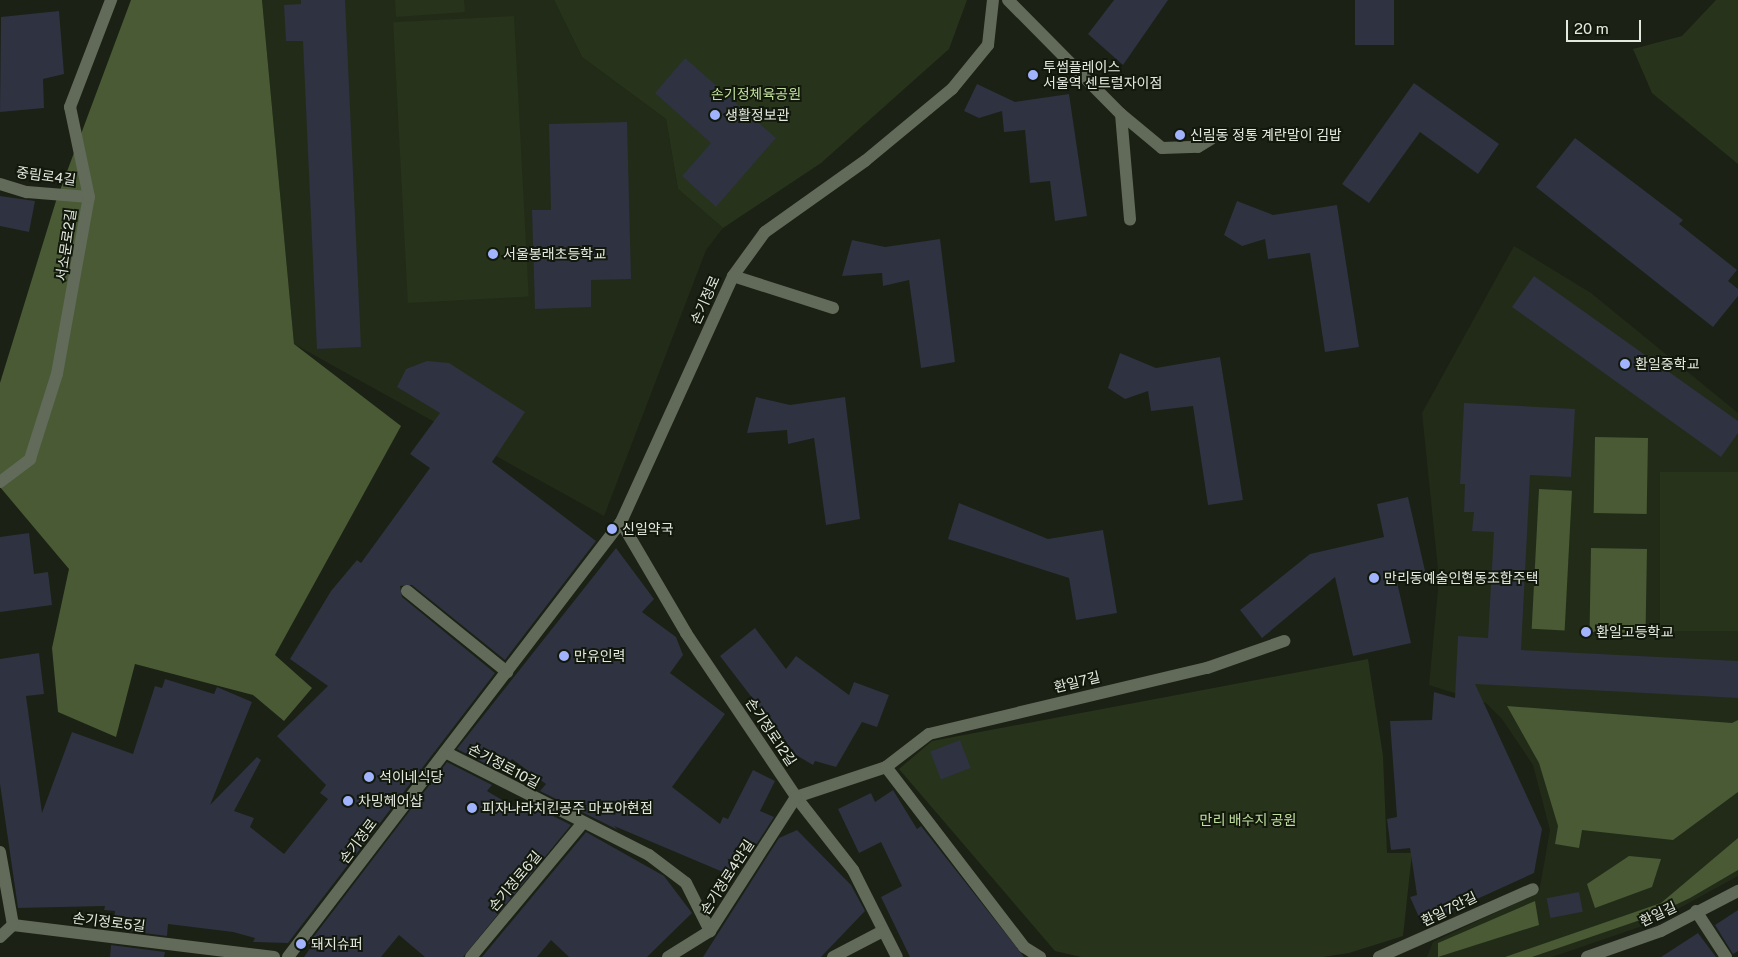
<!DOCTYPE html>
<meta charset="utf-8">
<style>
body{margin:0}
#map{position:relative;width:1738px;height:957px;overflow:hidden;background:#1b2114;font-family:"Public Sans","Noto Sans KR",sans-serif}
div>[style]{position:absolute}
.built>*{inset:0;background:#222b18}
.green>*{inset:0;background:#27331a;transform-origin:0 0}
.forest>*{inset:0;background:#495a35;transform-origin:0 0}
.building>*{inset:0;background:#2e3241;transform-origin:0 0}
.minor>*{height:12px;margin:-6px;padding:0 6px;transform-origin:6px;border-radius:6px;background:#626a5a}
.tertiary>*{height:12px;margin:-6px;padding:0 6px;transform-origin:6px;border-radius:6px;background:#626a5a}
.dots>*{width:14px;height:14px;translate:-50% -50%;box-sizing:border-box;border:2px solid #12180b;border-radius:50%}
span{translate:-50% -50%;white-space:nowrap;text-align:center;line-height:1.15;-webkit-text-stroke:4px #12180b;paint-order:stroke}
.poi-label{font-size:14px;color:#e4e9e0}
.left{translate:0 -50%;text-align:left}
.park-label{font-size:14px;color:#c1df9f}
.street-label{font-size:14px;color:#e4e9e0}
.scale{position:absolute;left:1566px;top:20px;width:75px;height:22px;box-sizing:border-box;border:2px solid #e4e9e0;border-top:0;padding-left:6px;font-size:15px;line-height:18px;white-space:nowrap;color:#e4e9e0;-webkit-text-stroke:4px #12180b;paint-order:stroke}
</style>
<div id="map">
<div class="built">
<div style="clip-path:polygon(262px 0,554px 0,582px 57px,666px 119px,678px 189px,723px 228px,706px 250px,604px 516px,294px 344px)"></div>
<div style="clip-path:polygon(1514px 246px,1591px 293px,1738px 413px,1738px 876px,1654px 922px,1552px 957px,1427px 957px,1433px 942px,1539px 892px,1550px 830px,1533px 765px,1502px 719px,1486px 703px,1429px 685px,1439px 579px,1422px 413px)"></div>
</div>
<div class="green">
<div style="clip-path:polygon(395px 0,464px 0,465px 12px,396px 17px)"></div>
<div style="clip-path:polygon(554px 0,967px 0,949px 49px,821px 163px,723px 228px,678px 189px,666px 119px,582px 57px)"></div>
<div style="clip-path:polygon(1716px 0,1738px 0,1738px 164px,1652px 93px,1633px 49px,1682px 36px)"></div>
<div style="left:514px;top:16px;width:281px;height:121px;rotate:87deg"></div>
<div style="left:1660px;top:472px;width:78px;height:159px"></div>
<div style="clip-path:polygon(1368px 659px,1383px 756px,1387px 853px,1412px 853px,1403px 936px,1349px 953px,1323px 957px,1081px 957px,1055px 951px,899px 769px,932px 741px)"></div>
</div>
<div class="forest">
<div style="clip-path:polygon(131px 0,262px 0,294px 344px,401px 426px,275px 655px,312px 688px,284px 721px,253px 695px,135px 664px,116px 737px,58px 712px,52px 648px,69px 569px,0 487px,0 383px,56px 201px)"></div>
<div style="left:1595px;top:437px;width:53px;height:76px;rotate:1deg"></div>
<div style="left:1539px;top:489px;width:33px;height:140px;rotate:3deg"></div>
<div style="left:1591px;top:548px;width:56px;height:84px;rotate:1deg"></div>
<div style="clip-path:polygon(1507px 706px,1732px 723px,1738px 720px,1738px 792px,1673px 840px,1582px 830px,1579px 848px,1555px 844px,1558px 826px,1539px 763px)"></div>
<div style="clip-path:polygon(1738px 838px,1738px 870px,1690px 898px,1652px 916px,1532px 957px,1505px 957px,1661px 903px)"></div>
<div style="clip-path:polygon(1629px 856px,1661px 859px,1652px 887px,1595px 908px,1587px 884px)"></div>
<div style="clip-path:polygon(1535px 901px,1539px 925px,1438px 957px,1438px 943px)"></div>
</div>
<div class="building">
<div style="clip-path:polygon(301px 0,345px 0,361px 347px,317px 349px,303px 41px,286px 41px,284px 5px,301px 4px)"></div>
<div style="clip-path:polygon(1114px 0,1168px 0,1123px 65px,1088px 34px)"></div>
<div style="left:1355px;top:0;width:39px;height:45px"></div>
<div style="clip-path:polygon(59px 11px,64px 74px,43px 79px,44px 108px,0 112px,1px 17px)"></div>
<div style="clip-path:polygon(685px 58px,776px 138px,716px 207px,682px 176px,711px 143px,655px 93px)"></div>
<div style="clip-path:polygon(1414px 83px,1499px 144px,1478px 174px,1420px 132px,1369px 203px,1342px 184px)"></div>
<div style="clip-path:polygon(977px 84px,1015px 102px,1069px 94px,1087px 216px,1055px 221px,1050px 181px,1030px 183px,1025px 130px,1004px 132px,1002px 111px,979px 118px,964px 111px)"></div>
<div style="clip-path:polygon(627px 122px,631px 279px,591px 280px,591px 307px,535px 309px,532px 210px,551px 210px,549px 124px)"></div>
<div style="clip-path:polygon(1575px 138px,1683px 220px,1679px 224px,1737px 270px,1728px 281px,1738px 289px,1738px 296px,1713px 327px,1536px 187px)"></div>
<div style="clip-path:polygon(0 196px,35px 201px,29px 232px,0 226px)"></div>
<div style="clip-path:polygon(1237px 201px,1273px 215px,1337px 205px,1359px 347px,1325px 352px,1310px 253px,1268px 259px,1265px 239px,1242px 246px,1224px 235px)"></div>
<div style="clip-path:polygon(940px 239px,955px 362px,921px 368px,909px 280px,883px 286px,882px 273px,842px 276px,852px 240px,885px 247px)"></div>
<div style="clip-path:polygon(1534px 276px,1738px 421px,1738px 433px,1721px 457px,1512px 307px)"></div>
<div style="clip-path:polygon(1120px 353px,1156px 368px,1220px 357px,1243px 500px,1208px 505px,1193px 406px,1151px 411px,1148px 391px,1125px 399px,1108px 388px)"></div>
<div style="clip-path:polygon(427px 361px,449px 363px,525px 412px,492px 462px,596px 541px,505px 660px,412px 585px,400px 586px,402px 597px,495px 673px,288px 943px,253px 942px,255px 938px,233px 932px,168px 924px,167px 936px,113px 929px,115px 911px,104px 910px,105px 906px,18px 908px,0 784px,0 659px,39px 653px,44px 694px,26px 696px,42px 813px,72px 732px,133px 754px,155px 686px,162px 688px,165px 679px,214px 694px,217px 687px,252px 702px,210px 805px,257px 757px,261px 760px,234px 811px,254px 818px,250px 827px,284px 854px,328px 799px,320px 793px,326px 785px,277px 736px,328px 686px,290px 659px,331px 591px,357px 560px,361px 563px,430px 468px,410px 454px,440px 413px,397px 387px,406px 369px)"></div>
<div style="clip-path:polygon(756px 397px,790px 405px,845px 397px,860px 519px,826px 525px,814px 438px,788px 444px,787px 430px,747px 433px)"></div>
<div style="clip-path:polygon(1464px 403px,1575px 409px,1571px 477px,1530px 475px,1521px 650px,1738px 661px,1738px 698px,1475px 684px,1542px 829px,1534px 873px,1422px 924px,1410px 897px,1417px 895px,1410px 848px,1391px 850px,1387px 819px,1397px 817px,1390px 721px,1432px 720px,1434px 692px,1455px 698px,1458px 636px,1488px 638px,1494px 532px,1472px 531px,1474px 512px,1464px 512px,1465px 484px,1460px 484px)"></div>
<div style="clip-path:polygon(1408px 497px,1426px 575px,1397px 582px,1411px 643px,1353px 656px,1335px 577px,1262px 638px,1240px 610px,1310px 554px,1384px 537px,1377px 504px)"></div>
<div style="clip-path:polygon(959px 503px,1048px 539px,1103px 530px,1117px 613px,1076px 620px,1069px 578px,948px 539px)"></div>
<div style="clip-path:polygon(29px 533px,34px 574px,48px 572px,52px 605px,0 612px,0 537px)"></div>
<div style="clip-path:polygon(616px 548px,654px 599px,642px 612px,676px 637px,683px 655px,670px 673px,725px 714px,672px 787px,720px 824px,723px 817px,728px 819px,753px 770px,775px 781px,760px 811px,774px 817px,747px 859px,730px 875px,614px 826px,618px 830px,540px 791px,546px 784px,512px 759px,502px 772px,457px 749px)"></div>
<div style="clip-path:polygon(755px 628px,786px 669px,796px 656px,849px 695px,854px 682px,889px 695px,877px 727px,862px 722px,836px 767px,815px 761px,813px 765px,796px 755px,720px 656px)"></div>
<div style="left:960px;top:740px;width:30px;height:32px;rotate:69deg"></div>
<div style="clip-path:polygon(447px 762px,492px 785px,487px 791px,522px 812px,529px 804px,571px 825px,463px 957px,425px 957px,399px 935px,381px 957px,304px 957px,313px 944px,308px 944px)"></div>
<div style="clip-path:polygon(893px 790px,917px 829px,921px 826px,1024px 957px,910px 957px,881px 897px,902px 886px,881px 842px,859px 853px,838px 809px,871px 793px,875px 802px)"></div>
<div style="clip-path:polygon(797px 830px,851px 885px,865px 911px,821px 957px,703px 957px,779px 838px)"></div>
<div style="clip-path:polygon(586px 832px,664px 876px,692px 913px,647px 957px,569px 957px,551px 940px,537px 957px,482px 957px)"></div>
<div style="left:1579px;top:892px;width:20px;height:33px;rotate:79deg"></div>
<div style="clip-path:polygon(1738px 910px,1738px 951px,1733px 954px,1715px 925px)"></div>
<div style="clip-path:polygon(1698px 933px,1716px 957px,1661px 957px)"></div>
<div style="clip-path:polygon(111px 945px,165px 952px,164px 957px,110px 957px)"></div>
</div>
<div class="minor">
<div style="left:1008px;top:0;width:161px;rotate:45.3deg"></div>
<div style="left:1121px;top:114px;width:106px;rotate:85.1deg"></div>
<div style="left:1121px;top:114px;width:53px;rotate:39.7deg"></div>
<div style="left:1162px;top:148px;width:36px;rotate:-2deg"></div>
<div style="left:1198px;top:147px;width:15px;rotate:-32deg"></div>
<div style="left:0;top:184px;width:28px;rotate:17deg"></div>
<div style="left:27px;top:192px;width:62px;rotate:4.6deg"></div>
<div style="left:733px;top:276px;width:105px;rotate:17.7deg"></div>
<div style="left:0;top:482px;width:38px;rotate:-37deg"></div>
<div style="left:30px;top:459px;width:89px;rotate:-72.4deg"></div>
<div style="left:57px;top:374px;width:180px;rotate:-79.8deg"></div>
<div style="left:89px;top:197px;width:92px;rotate:-101.9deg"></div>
<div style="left:70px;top:107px;width:115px;rotate:-69deg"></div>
<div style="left:621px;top:522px;width:129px;rotate:59.6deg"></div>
<div style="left:686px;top:633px;width:197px;rotate:56.1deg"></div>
<div style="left:796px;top:797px;width:93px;rotate:52deg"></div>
<div style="left:853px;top:870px;width:97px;rotate:63.2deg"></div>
<div style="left:445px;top:752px;width:229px;rotate:26.8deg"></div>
<div style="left:649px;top:855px;width:46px;rotate:37.1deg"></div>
<div style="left:686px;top:883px;width:54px;rotate:63.4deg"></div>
<div style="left:886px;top:767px;width:54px;rotate:-37.5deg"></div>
<div style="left:929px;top:734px;width:286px;rotate:-13.4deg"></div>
<div style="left:1207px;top:668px;width:82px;rotate:-19.3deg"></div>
<div style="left:796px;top:797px;width:95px;rotate:-18.4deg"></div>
<div style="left:886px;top:767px;width:227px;rotate:52.5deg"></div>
<div style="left:1024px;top:947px;width:19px;rotate:32deg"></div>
<div style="left:0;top:852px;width:74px;rotate:79.9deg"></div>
<div style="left:1696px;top:911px;width:55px;rotate:56.9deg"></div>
<div style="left:13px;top:925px;width:263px;rotate:7deg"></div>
<div style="left:0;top:937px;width:18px;rotate:-43deg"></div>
<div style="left:471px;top:957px;width:173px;rotate:-50.2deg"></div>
<div style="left:668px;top:957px;width:49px;rotate:-31.8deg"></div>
<div style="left:710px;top:931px;width:159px;rotate:-57.3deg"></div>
<div style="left:833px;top:957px;width:56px;rotate:-27.5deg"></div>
<div style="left:1379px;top:957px;width:168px;rotate:-23.8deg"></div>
<div style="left:1587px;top:957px;width:78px;rotate:-19.4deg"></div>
<div style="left:1661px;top:931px;width:87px;rotate:-27.5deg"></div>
</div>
<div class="tertiary">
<div style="left:407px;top:591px;width:129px;rotate:39deg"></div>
<div style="left:288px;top:957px;width:548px;rotate:-52.57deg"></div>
<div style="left:621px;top:522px;width:270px;rotate:-65.5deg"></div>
<div style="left:733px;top:276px;width:54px;rotate:-54deg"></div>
<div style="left:765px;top:232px;width:123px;rotate:-35.4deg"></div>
<div style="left:865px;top:161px;width:113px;rotate:-39.6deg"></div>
<div style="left:952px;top:89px;width:57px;rotate:-50.7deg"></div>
<div style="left:988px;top:45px;width:45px;rotate:-83.7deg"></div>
</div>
<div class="dots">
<div style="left:1033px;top:75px;background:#a1b3fd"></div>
<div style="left:715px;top:115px;background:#a1b3fd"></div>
<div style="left:1180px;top:135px;background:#a1b3fd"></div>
<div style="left:493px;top:254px;background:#a1b3fd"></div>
<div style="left:1625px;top:364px;background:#a1b3fd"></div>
<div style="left:612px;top:529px;background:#a1b3fd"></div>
<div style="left:1374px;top:578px;background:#a1b3fd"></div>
<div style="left:1586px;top:632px;background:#a1b3fd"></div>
<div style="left:564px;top:656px;background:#a1b3fd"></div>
<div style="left:369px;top:777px;background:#a1b3fd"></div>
<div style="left:348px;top:801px;background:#a1b3fd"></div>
<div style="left:472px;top:808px;background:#a1b3fd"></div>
<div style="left:301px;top:944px;background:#a1b3fd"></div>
</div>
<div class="poi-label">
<span class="left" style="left:1043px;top:75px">투썸플레이스<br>서울역 센트럴자이점</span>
<span class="left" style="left:725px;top:115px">생활정보관</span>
<span class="left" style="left:1190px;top:135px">신림동 정통 계란말이 김밥</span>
<span class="left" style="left:503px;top:254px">서울봉래초등학교</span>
<span class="left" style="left:1635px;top:364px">환일중학교</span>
<span class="left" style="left:622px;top:529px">신일약국</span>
<span class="left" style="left:1384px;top:578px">만리동예술인협동조합주택</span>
<span class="left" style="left:1596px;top:632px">환일고등학교</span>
<span class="left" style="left:574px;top:656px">만유인력</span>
<span class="left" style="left:379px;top:777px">석이네식당</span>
<span class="left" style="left:358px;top:801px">차밍헤어샵</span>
<span class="left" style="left:482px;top:808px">피자나라치킨공주 마포아현점</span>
<span class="left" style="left:311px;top:944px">돼지슈퍼</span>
</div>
<div class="park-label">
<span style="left:756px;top:94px">손기정체육공원</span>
<span style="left:1248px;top:820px">만리 배수지 공원</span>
</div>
<div class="street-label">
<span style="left:46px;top:176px;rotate:8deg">중림로4길</span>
<span style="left:66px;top:245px;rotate:-82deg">서소문로2길</span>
<span style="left:705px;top:300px;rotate:-66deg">손기정로</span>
<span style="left:1077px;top:682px;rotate:-14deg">환일7길</span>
<span style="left:771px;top:732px;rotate:56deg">손기정로12길</span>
<span style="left:504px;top:766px;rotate:28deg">손기정로10길</span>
<span style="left:358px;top:841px;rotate:-53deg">손기정로</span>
<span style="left:727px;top:877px;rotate:-57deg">손기정로4안길</span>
<span style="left:515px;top:881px;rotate:-50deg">손기정로6길</span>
<span style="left:1449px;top:909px;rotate:-26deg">환일7안길</span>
<span style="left:1658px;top:914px;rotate:-25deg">환일길</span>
<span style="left:109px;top:922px;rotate:7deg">손기정로5길</span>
</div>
<div class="scale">20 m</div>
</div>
